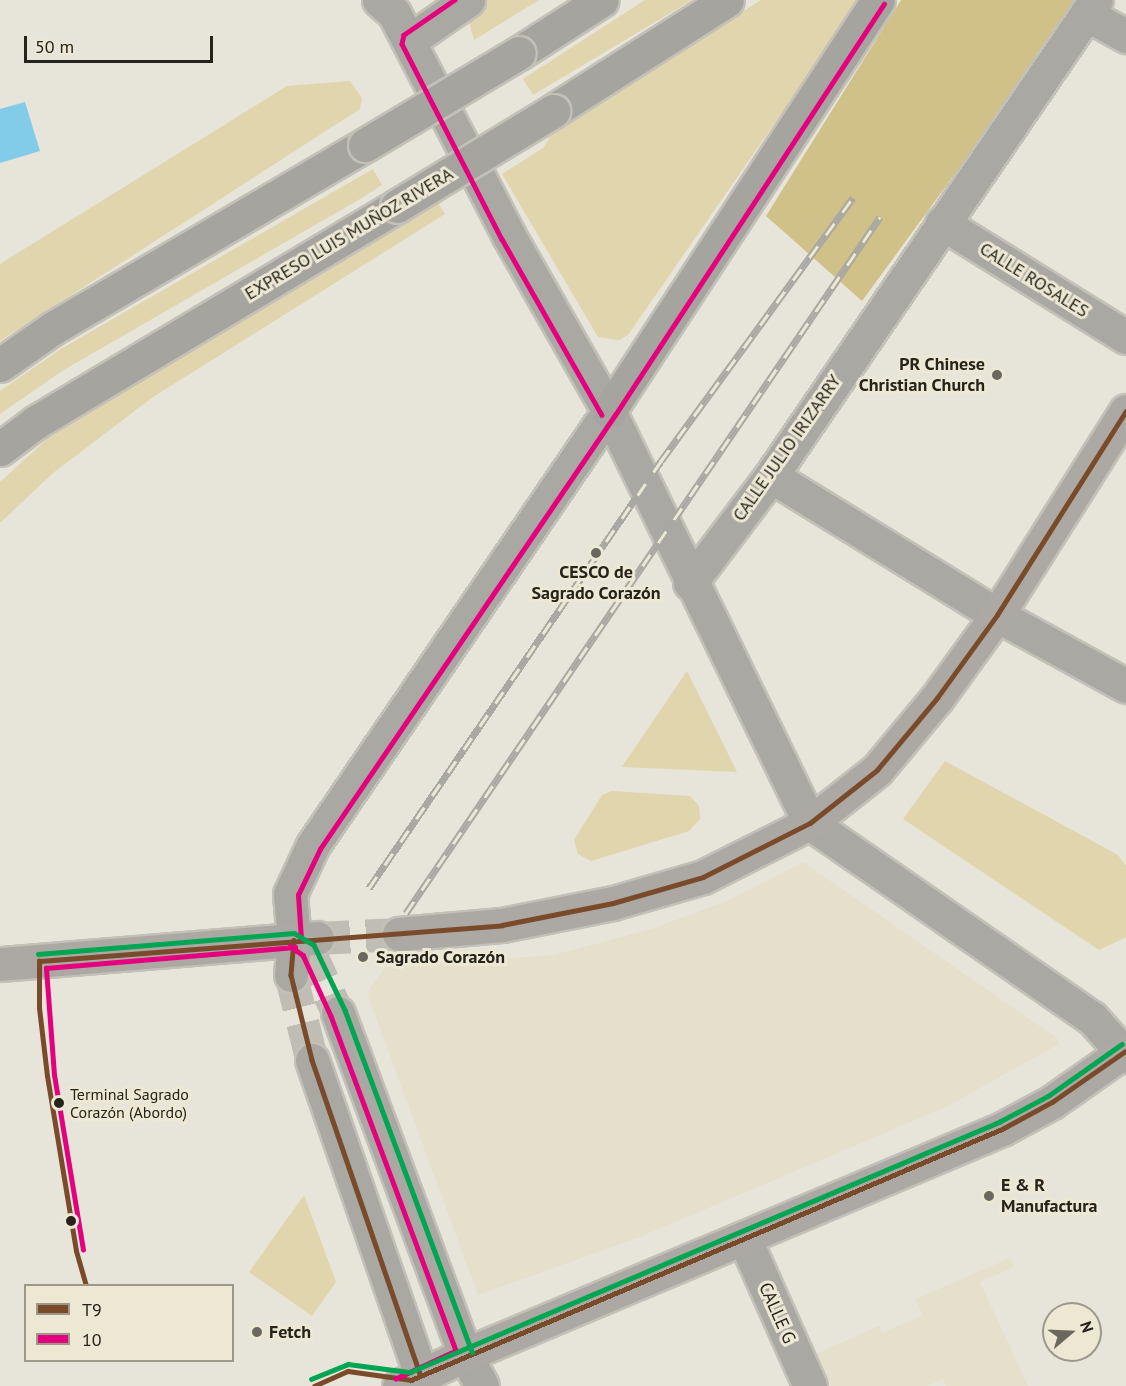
<!DOCTYPE html>
<meta charset="utf-8">
<style>
body{margin:0}
#map{position:relative;width:1126px;height:1386px;overflow:hidden;background:#e7e4da;font-family:"PT Sans",sans-serif}
div>[style]{position:absolute}
.built>*{inset:0;background:#e5e0cc}
.green>*{inset:0;background:#e0d5ad}
.forest>*{inset:0;background:#d0c189}
.water>*{inset:0;background:#82cce9}
.minor-tunnel>*{height:33px;margin-top:-16.5px;transform-origin:0;background:repeating-linear-gradient(90deg,#c0bdb4 0 33px,transparent 0 49px)}
.major-tunnel>*{height:33px;margin-top:-16.5px;transform-origin:0;background:repeating-linear-gradient(90deg,#c0bdb4 0 33px,transparent 0 49px)}
.roads{filter:drop-shadow(2px 0 #c3c0b8) drop-shadow(-2px 0 #c3c0b8) drop-shadow(0 2px #c3c0b8) drop-shadow(0 -2px #c3c0b8)}
.minor>*{height:33px;margin:-16.5px;padding:0 16.5px;transform-origin:16.5px;border-radius:16.5px;background:#aaa8a3}
.major>*{height:33px;margin:-16.5px;padding:0 16.5px;transform-origin:16.5px;border-radius:16.5px;background:#aca8a3}
.highway>*{height:33px;margin:-16.5px;padding:0 16.5px;transform-origin:16.5px;border-radius:16.5px;background:#a6a49e}
.rail>*{height:7px;margin-top:-3.5px;transform-origin:0;background:repeating-linear-gradient(90deg,#ede8d4 0 14px,#a9a8a2 0 28px);box-sizing:border-box;border-block:2px solid #a9a8a2}
.bridges{filter:drop-shadow(2px 0 #c3c0b8) drop-shadow(-2px 0 #c3c0b8) drop-shadow(0 2px #c3c0b8) drop-shadow(0 -2px #c3c0b8)}
.highway-bridge>*{height:33px;margin:-16.5px;padding:0 16.5px;transform-origin:16.5px;border-radius:16.5px;background:#a6a49e}
.bus-1>*{height:4.5px;margin:-2.25px;padding:0 2.25px;transform-origin:2.25px;border-radius:2.25px;background:#7a4b2a}
.bus-2>*{height:4.5px;margin:-2.25px;padding:0 2.25px;transform-origin:2.25px;border-radius:2.25px;background:#e5007d}
.bus-3>*{height:4.5px;margin:-2.25px;padding:0 2.25px;transform-origin:2.25px;border-radius:2.25px;background:#00a651}
.dots>*{width:16px;height:16px;translate:-50% -50%;box-sizing:border-box;border:3px solid #ede8d4;border-radius:50%}
span{translate:-50% -50%;white-space:nowrap;text-align:center;line-height:1.15;-webkit-text-stroke:6px #ede8d4;paint-order:stroke}
.bus-label{font-size:16px;color:#25231b}
.left{translate:0 -50%;text-align:left}
.street-label{font-size:18px;color:#25231b}
.poi-label{font-size:18px;color:#25231b;font-weight:700}
.right{translate:-100% -50%;text-align:right}
.legend{position:absolute;left:24px;top:1284px;width:210px;height:78px;box-sizing:border-box;background:#ede8d4;border:2px solid #9d998a;margin:0;padding:8px 10px;list-style:none;font-size:18px;color:#25231b}
.legend li{display:flex;align-items:center;gap:12px;height:30px}
.legend b{width:30px;border:2px solid #9d998a}
.north{position:absolute;left:1042px;top:1302px;width:60px;height:60px;box-sizing:border-box;background:#ede8d4;border:2px solid #9d998a;border-radius:50%;rotate:71deg;font-size:16px;font-weight:700;line-height:24px;text-align:center;color:#25231b}
.north::after{content:'';display:block;margin:auto;width:21px;height:27px;background:#69675e;clip-path:polygon(50% 0,100% 100%,50% 72%,0 100%)}
.scale{position:absolute;left:24px;top:36px;width:189px;height:27px;box-sizing:border-box;border:3px solid #25231b;border-top:0;padding-left:8px;font-size:18px;line-height:21px;white-space:nowrap;color:#25231b;-webkit-text-stroke:4px #ede8d4;paint-order:stroke}
</style>
<div id="map">
<div class="built">
<div style="clip-path:polygon(803px 862px,1057px 1038px,1059px 1044px,946px 1107px,640px 1237px,478px 1295px,367px 993px,385px 967px,554px 955px,651px 929px,727px 901px)"></div>
<div style="clip-path:polygon(1010px 1258px,1014px 1267px,980px 1282px,1028px 1386px,946px 1386px,943px 1379px,927px 1386px,831px 1386px,816px 1354px,879px 1326px,882px 1333px,922px 1315px,915px 1299px)"></div>
</div>
<div class="green">
<div style="clip-path:polygon(469px 0,539px 0,474px 40px,464px 3px)"></div>
<div style="clip-path:polygon(645px 0,692px 0,533px 95px,523px 79px)"></div>
<div style="clip-path:polygon(761px 0,860px 0,628px 335px,619px 340px,598px 337px,502px 174px,543px 148px,554px 130px)"></div>
<div style="clip-path:polygon(350px 81px,362px 98px,360px 109px,0 341px,0 264px,287px 86px)"></div>
<div style="clip-path:polygon(373px 169px,382px 185px,360px 199px,62px 371px,0 414px,0 391px,61px 349px)"></div>
<div style="clip-path:polygon(437px 201px,445px 214px,153px 397px,53px 473px,0 523px,0 482px,47px 439px)"></div>
<div style="clip-path:polygon(687px 671px,737px 772px,622px 767px)"></div>
<div style="clip-path:polygon(945px 761px,1118px 855px,1126px 866px,1126px 937px,1099px 950px,903px 819px)"></div>
<div style="clip-path:polygon(612px 791px,690px 796px,699px 806px,700px 819px,689px 831px,591px 861px,578px 854px,574px 840px,602px 795px)"></div>
<div style="clip-path:polygon(304px 1195px,336px 1282px,312px 1316px,249px 1272px)"></div>
</div>
<div class="forest">
<div style="clip-path:polygon(901px 0,1082px 0,862px 301px,766px 216px)"></div>
</div>
<div class="water">
<div style="clip-path:polygon(25px 102px,40px 151px,0 163px,0 109px)"></div>
</div>
<div class="minor-tunnel">
<div style="left:309px;top:950px;width:69px;rotate:65.3deg"></div>
<div style="left:291px;top:975px;width:88px;rotate:76.1deg"></div>
</div>
<div class="major-tunnel">
<div style="left:317px;top:938px;width:82px;rotate:-2.8deg"></div>
</div>
<div class="roads">
<div class="minor">
<div style="left:379px;top:0;width:20px;rotate:41deg"></div>
<div style="left:394px;top:13px;width:251px;rotate:62.7deg"></div>
<div style="left:509px;top:236px;width:202px;rotate:60.3deg"></div>
<div style="left:609px;top:411px;width:458px;rotate:64deg"></div>
<div style="left:810px;top:823px;width:343px;rotate:34.7deg"></div>
<div style="left:1092px;top:1018px;width:51px;rotate:48.2deg"></div>
<div style="left:1086px;top:14px;width:46px;rotate:28.8deg"></div>
<div style="left:409px;top:41px;width:72px;rotate:-34.8deg"></div>
<div style="left:942px;top:223px;width:216px;rotate:31.8deg"></div>
<div style="left:771px;top:476px;width:265px;rotate:31.6deg"></div>
<div style="left:997px;top:615px;width:147px;rotate:28.8deg"></div>
<div style="left:690px;top:583px;width:134px;rotate:-52.9deg"></div>
<div style="left:771px;top:476px;width:576px;rotate:-55.68deg"></div>
<div style="left:291px;top:975px;width:35px;rotate:-85deg"></div>
<div style="left:294px;top:940px;width:46px;rotate:-95deg"></div>
<div style="left:290px;top:894px;width:54px;rotate:-64.9deg"></div>
<div style="left:313px;top:845px;width:525px;rotate:-55.7deg"></div>
<div style="left:338px;top:1013px;width:365px;rotate:69.6deg"></div>
<div style="left:465px;top:1355px;width:35px;rotate:61deg"></div>
<div style="left:312px;top:1060px;width:345px;rotate:70.9deg"></div>
<div style="left:745px;top:1240px;width:160px;rotate:66deg"></div>
</div>
<div class="major">
<div style="left:399px;top:934px;width:103px;rotate:-5deg"></div>
<div style="left:502px;top:925px;width:113px;rotate:-11.2deg"></div>
<div style="left:613px;top:903px;width:94px;rotate:-16.1deg"></div>
<div style="left:703px;top:877px;width:120px;rotate:-26.8deg"></div>
<div style="left:810px;top:823px;width:85px;rotate:-38.3deg"></div>
<div style="left:877px;top:770px;width:94px;rotate:-50.2deg"></div>
<div style="left:937px;top:698px;width:102px;rotate:-54.1deg"></div>
<div style="left:997px;top:615px;width:241px;rotate:-57.7deg"></div>
<div style="left:0;top:964px;width:318px;rotate:-4.7deg"></div>
<div style="left:399px;top:1386px;width:73px;rotate:-25.2deg"></div>
<div style="left:465px;top:1355px;width:583px;rotate:-22.82deg"></div>
<div style="left:1002px;top:1129px;width:57px;rotate:-28.4deg"></div>
<div style="left:1052px;top:1102px;width:90px;rotate:-35.1deg"></div>
</div>
<div class="highway">
<div style="left:519px;top:53px;width:98px;rotate:-32.6deg"></div>
<div style="left:553px;top:111px;width:206px;rotate:-32.5deg"></div>
<div style="left:0;top:365px;width:65px;rotate:-34.9deg"></div>
<div style="left:53px;top:328px;width:362px;rotate:-30.4deg"></div>
<div style="left:609px;top:411px;width:491px;rotate:-56.8deg"></div>
<div style="left:0;top:449px;width:45px;rotate:-36.9deg"></div>
<div style="left:36px;top:422px;width:421px;rotate:-30.9deg"></div>
</div>
</div>
<div class="rail">
<div style="left:369px;top:888px;width:517px;rotate:-55.63deg"></div>
<div style="left:661px;top:461px;width:326px;rotate:-53.9deg"></div>
<div style="left:406px;top:913px;width:842px;rotate:-55.74deg"></div>
</div>
<div class="bridges">
<div class="highway-bridge">
<div style="left:365px;top:145px;width:179px;rotate:-30.9deg"></div>
<div style="left:397px;top:206px;width:183px;rotate:-31.3deg"></div>
</div>
</div>
<div class="bus-1">
<div style="left:294px;top:940px;width:35px;rotate:95deg"></div>
<div style="left:291px;top:975px;width:88px;rotate:76.1deg"></div>
<div style="left:312px;top:1060px;width:334px;rotate:71deg"></div>
<div style="left:86px;top:1286px;width:36px;rotate:-106deg"></div>
<div style="left:76px;top:1251px;width:177px;rotate:-99.4deg"></div>
<div style="left:47px;top:1076px;width:68px;rotate:-96.7deg"></div>
<div style="left:39px;top:1008px;width:47px;rotate:-90deg"></div>
<div style="left:39px;top:961px;width:464px;rotate:-4.4deg"></div>
<div style="left:502px;top:925px;width:113px;rotate:-11.2deg"></div>
<div style="left:613px;top:903px;width:94px;rotate:-16.1deg"></div>
<div style="left:703px;top:877px;width:120px;rotate:-26.8deg"></div>
<div style="left:810px;top:823px;width:85px;rotate:-38.3deg"></div>
<div style="left:877px;top:770px;width:94px;rotate:-50.2deg"></div>
<div style="left:937px;top:698px;width:102px;rotate:-54.1deg"></div>
<div style="left:997px;top:615px;width:241px;rotate:-57.7deg"></div>
<div style="left:314px;top:1386px;width:37px;rotate:-24deg"></div>
<div style="left:348px;top:1371px;width:64px;rotate:8.1deg"></div>
<div style="left:411px;top:1380px;width:642px;rotate:-23.01deg"></div>
<div style="left:1002px;top:1129px;width:57px;rotate:-28.4deg"></div>
<div style="left:1052px;top:1102px;width:88px;rotate:-34.8deg"></div>
</div>
<div class="bus-2">
<div style="left:455px;top:0;width:62px;rotate:145.5deg"></div>
<div style="left:404px;top:35px;width:9px;rotate:103deg"></div>
<div style="left:402px;top:44px;width:219px;rotate:62.9deg"></div>
<div style="left:502px;top:239px;width:202px;rotate:60.4deg"></div>
<div style="left:301px;top:939px;width:44px;rotate:-93.9deg"></div>
<div style="left:298px;top:895px;width:51px;rotate:-64.4deg"></div>
<div style="left:320px;top:849px;width:525px;rotate:-55.8deg"></div>
<div style="left:615px;top:415px;width:491px;rotate:-56.8deg"></div>
<div style="left:290px;top:946px;width:16px;rotate:35deg"></div>
<div style="left:303px;top:955px;width:67px;rotate:65.3deg"></div>
<div style="left:331px;top:1016px;width:358px;rotate:69.5deg"></div>
<div style="left:456px;top:1351px;width:66px;rotate:155deg"></div>
<div style="left:83px;top:1250px;width:177px;rotate:-99.4deg"></div>
<div style="left:54px;top:1075px;width:107px;rotate:-94.3deg"></div>
<div style="left:46px;top:968px;width:250px;rotate:-4.8deg"></div>
</div>
<div class="bus-3">
<div style="left:38px;top:954px;width:257px;rotate:-4.7deg"></div>
<div style="left:294px;top:933px;width:23px;rotate:31deg"></div>
<div style="left:314px;top:945px;width:72px;rotate:64.5deg"></div>
<div style="left:345px;top:1010px;width:365px;rotate:69.6deg"></div>
<div style="left:311px;top:1379px;width:40px;rotate:-22deg"></div>
<div style="left:348px;top:1364px;width:63px;rotate:7.4deg"></div>
<div style="left:410px;top:1372px;width:640px;rotate:-23deg"></div>
<div style="left:999px;top:1122px;width:55px;rotate:-28deg"></div>
<div style="left:1048px;top:1096px;width:90px;rotate:-35.1deg"></div>
</div>
<div class="dots">
<div style="left:997px;top:375px;background:#69675e"></div>
<div style="left:596px;top:553px;background:#69675e"></div>
<div style="left:363px;top:957px;background:#69675e"></div>
<div style="left:59px;top:1103px;background:#25231b"></div>
<div style="left:989px;top:1196px;background:#69675e"></div>
<div style="left:71px;top:1221px;background:#25231b"></div>
<div style="left:257px;top:1332px;background:#69675e"></div>
</div>
<div class="bus-label">
<span class="left" style="left:70px;top:1103px">Terminal Sagrado<br>Corazón (Abordo)</span>
</div>
<div class="street-label">
<span style="left:349px;top:234px;rotate:-31deg">EXPRESO LUIS MUÑOZ RIVERA</span>
<span style="left:1034px;top:280px;rotate:32deg">CALLE ROSALES</span>
<span style="left:787px;top:448px;rotate:-55deg">CALLE JULIO IRIZARRY</span>
<span style="left:777px;top:1313px;rotate:66deg">CALLE G</span>
</div>
<div class="poi-label">
<span class="right" style="left:985px;top:375px">PR Chinese<br>Christian Church</span>
<span style="left:596px;top:583px">CESCO de<br>Sagrado Corazón</span>
<span class="left" style="left:376px;top:957px">Sagrado Corazón</span>
<span class="left" style="left:1001px;top:1196px">E &amp; R<br>Manufactura</span>
<span class="left" style="left:269px;top:1332px">Fetch</span>
</div>
<ul class="legend">
<li><b style="height:8px;background:#7a4b2a"></b>T9</li>
<li><b style="height:8px;background:#e5007d"></b>10</li>
</ul>
<div class="north">N</div>
<div class="scale">50 m</div>
</div>
